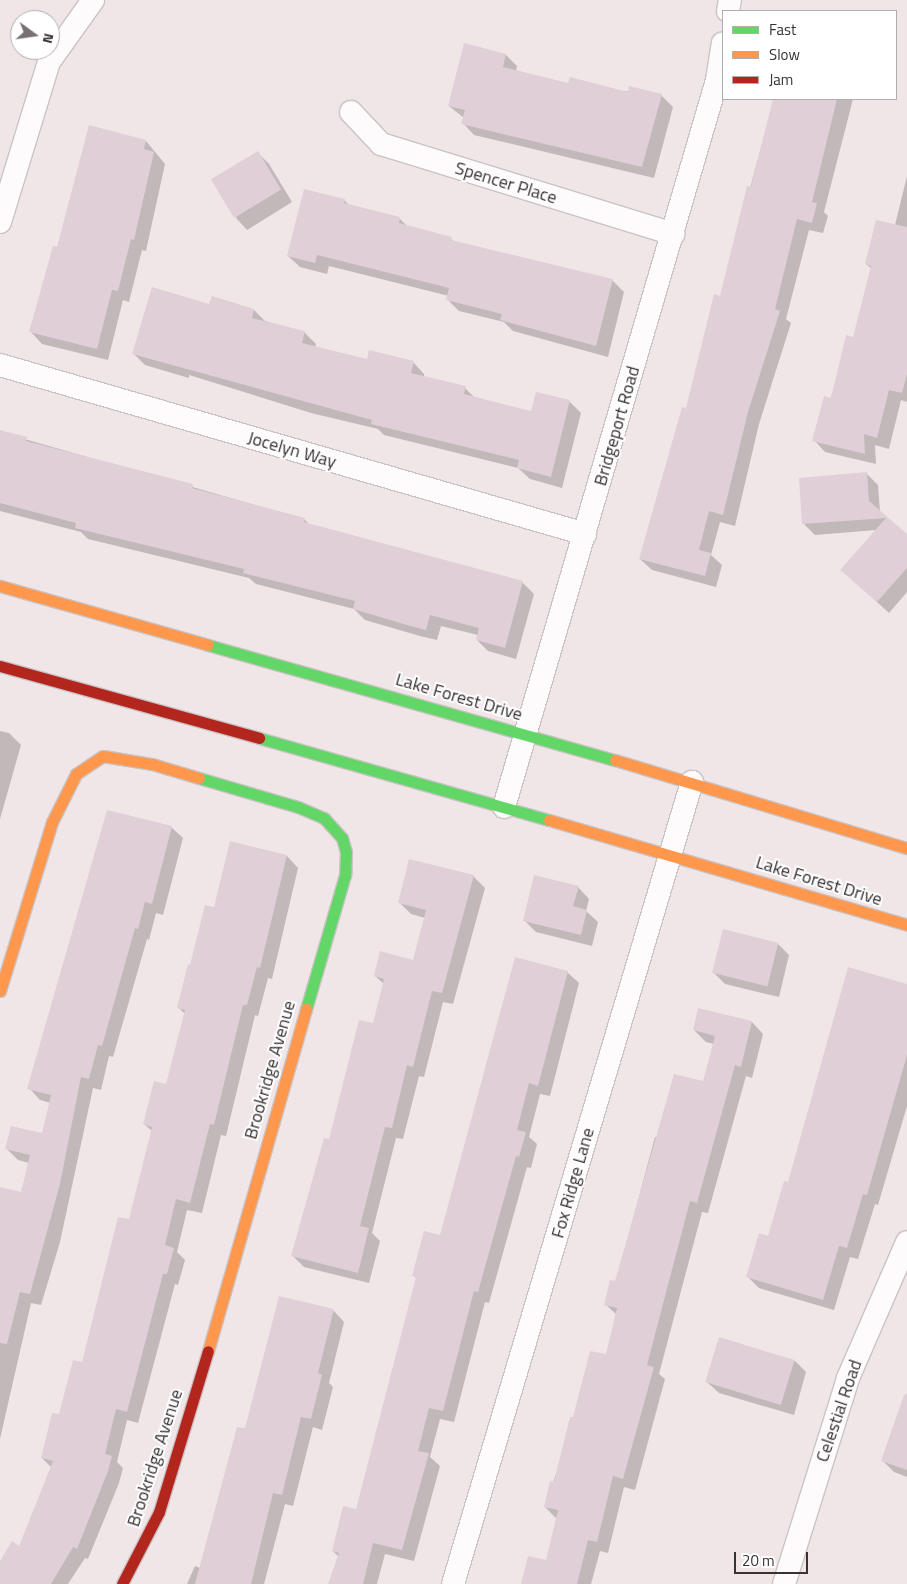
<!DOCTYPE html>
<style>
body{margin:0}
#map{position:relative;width:907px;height:1584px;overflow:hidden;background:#f0e6e8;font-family:"Titillium Web",sans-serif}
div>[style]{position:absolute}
.shadow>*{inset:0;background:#0003}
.building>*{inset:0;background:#e1cfd7;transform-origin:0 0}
.roads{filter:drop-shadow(1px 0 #cac3c4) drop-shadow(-1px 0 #cac3c4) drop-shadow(0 1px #cac3c4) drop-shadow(0 -1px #cac3c4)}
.street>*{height:22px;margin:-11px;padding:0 11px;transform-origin:11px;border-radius:11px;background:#fdfbfc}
.fast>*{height:11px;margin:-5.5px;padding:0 5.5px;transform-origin:5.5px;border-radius:5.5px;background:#63d668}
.slow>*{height:11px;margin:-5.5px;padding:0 5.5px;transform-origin:5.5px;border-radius:5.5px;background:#ff974d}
.jam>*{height:11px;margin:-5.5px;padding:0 5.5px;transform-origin:5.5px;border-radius:5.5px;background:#b3261e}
span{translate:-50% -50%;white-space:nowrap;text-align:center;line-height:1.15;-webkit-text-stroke:4px #fff;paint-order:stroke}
.street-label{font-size:18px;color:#383233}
.legend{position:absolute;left:722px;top:10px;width:175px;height:90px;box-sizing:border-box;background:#fff;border:1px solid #afadad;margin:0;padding:6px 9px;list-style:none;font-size:15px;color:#383233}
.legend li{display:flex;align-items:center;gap:10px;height:25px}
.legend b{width:25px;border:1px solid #afadad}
.north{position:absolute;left:10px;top:10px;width:50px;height:50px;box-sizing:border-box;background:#fff;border:1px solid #afadad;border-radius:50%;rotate:104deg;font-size:14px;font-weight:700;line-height:20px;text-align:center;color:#383233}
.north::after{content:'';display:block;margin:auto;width:18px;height:22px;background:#787172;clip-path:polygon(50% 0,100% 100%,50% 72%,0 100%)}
.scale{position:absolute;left:734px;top:1552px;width:74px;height:22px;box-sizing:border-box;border:2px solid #383233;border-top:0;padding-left:6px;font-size:15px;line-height:18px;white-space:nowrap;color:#383233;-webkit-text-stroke:4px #fff;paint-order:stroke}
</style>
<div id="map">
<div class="shadow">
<div style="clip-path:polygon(506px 55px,517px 66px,516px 71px,569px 85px,661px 95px,673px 107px,654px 178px,474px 135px,463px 123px,464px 118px,449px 106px)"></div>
<div style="clip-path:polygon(774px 99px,853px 99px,824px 212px,828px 216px,823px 233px,809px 230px,786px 319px,791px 323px,759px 424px,735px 526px,720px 522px,711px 555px,722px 565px,716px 587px,652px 570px,640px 559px,721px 297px)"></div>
<div style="clip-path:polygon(146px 141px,165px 164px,146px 251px,142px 250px,129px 302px,123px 300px,108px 360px,42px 344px,31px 332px,58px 249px)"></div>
<div style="clip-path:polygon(258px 153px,269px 164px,292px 202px,247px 230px,236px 218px)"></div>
<div style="clip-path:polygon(907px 176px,907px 402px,901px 400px,889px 449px,875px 445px,876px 464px,825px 452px,814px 440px,854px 339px,872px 269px,866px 264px,895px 225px)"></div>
<div style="clip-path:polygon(344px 200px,350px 206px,400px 219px,408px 227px,451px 239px,456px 243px,612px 280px,624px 292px,608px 357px,513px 331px,504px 322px,459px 311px,448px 300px,449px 296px,329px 266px,327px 274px,300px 267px,288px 256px)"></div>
<div style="clip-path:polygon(210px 305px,254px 310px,265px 321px,304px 332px,316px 344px,315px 347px,368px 360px,413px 362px,424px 374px,424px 377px,465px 388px,476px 399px,532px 413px,569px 401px,581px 413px,562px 488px,530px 479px,518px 468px,384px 435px,378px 429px,311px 413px,189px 375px,189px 378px,145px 365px,134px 354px)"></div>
<div style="clip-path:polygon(0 432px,304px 519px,311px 526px,522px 582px,534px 594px,516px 659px,488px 651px,477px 640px,478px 635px,441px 626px,437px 640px,420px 636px,365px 620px,354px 609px,256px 584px,249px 578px,88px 539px,81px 532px,0 511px)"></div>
<div style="clip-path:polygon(866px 473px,878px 485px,880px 512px,907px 535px,907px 592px,889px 613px,842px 570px,876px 530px,815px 535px,804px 524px)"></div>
<div style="clip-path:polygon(0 731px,9px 733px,21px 745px,0 819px)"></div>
<div style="clip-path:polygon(171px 827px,183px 838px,163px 915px,156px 913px,149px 940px,147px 939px,113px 1057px,109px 1056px,101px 1090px,93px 1088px,60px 1242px,41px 1305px,31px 1303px,0 1439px,0 1189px,21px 1194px,29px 1163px,18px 1160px,6px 1148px,42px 1135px,51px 1103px,40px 1100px,29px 1088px)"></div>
<div style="clip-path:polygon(231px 843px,287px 856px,298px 868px,272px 979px,268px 978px,258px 1016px,255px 1015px,226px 1136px,221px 1135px,202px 1213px,187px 1210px,177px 1252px,185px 1260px,178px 1285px,175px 1284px,138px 1423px,127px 1420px,117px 1462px,123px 1468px,119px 1483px,88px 1559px,85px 1558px,68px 1584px,0 1584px,0 1563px,20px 1548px,52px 1468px,42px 1458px,83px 1364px,129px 1221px,152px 1131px,144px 1124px,167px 1085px,185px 1014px,178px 1007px,215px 909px)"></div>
<div style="clip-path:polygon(473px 876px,485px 888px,453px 1004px,443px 1002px,424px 1077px,419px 1076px,403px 1139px,396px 1138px,372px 1233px,380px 1241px,369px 1283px,304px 1267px,293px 1256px,330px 1141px,374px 1025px,384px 984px,375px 976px,414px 961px,425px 918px,411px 914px,400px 903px)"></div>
<div style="clip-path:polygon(578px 887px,589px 899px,586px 911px,598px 922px,592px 946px,536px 932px,524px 920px)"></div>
<div style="clip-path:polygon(778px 944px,789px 955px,779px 997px,725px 984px,713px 972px)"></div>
<div style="clip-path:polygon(567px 972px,579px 983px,550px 1096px,540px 1094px,529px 1137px,537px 1144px,531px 1168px,527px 1167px,489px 1303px,485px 1302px,454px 1422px,440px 1419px,430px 1457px,440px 1466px,414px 1561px,385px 1554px,377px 1584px,329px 1584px,339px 1557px,333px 1551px,357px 1511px,417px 1279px,414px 1276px,441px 1237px)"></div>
<div style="clip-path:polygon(907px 985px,907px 1106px,878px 1205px,875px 1204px,858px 1259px,850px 1257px,834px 1310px,759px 1288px,747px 1276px,769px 1238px,789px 1184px)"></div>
<div style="clip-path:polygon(699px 1009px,752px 1022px,763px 1034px,752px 1078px,746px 1076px,708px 1213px,702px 1212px,659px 1374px,665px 1379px,635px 1490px,624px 1487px,608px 1553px,600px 1551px,591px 1584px,523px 1584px,547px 1562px,557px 1519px,545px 1507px,574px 1419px,606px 1356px,617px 1315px,605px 1304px,616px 1282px,655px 1137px,660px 1138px,704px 1083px,714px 1044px,706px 1042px,694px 1030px)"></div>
<div style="clip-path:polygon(333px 1310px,344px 1322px,329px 1383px,333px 1387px,322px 1430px,313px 1427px,293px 1506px,285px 1504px,264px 1584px,187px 1584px,195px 1566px,200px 1568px,245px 1430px)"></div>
<div style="clip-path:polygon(720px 1339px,795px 1361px,806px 1372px,794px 1415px,719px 1393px,707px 1382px)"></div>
<div style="clip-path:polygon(907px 1393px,907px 1477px,894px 1472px,883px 1461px)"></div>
</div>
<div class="building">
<div style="clip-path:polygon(464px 43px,506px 54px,503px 67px,568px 83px,570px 77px,628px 92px,629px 86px,662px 94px,642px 167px,461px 124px,465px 110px,448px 106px)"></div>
<div style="clip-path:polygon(773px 99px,837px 99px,812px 202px,817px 203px,812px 223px,797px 219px,775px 309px,780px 311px,748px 412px,723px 515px,709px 511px,699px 550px,711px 553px,705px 576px,639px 559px,682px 407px,686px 408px,714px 294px,720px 296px,747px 186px,751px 187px)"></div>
<div style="clip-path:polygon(89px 125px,146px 140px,144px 149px,154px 152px,134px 240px,131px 239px,118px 291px,112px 290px,97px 349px,29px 332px,53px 246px,57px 247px)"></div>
<div style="left:258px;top:151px;width:45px;height:55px;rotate:59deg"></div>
<div style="clip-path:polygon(304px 189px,345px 199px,344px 203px,400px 217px,399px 223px,452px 237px,451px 240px,613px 279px,596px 346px,500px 320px,502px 314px,446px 300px,449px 288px,317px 255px,315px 263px,287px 256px)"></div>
<div style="clip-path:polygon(876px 220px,907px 227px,907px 374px,902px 393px,889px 390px,877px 438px,864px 434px,865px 454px,812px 441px,824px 396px,831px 398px,846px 335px,853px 337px,871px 266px,865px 264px)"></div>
<div style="clip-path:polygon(152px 287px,209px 304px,212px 296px,254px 309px,252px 318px,305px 331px,302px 343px,367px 359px,369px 350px,414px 361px,411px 373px,466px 386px,464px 394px,531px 411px,536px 392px,570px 400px,551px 477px,517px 468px,519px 460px,371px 424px,372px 420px,132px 354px)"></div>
<div style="clip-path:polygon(0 430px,27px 437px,26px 441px,193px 484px,192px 488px,305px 518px,304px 522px,523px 581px,505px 648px,476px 640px,479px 628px,430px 615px,426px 630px,407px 625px,353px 609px,355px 601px,243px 573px,244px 569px,75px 528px,76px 523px,0 503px)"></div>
<div style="clip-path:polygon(867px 472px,869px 501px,907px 534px,907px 568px,877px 602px,840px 570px,886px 518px,802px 524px,799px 478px)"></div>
<div style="clip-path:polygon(107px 810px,172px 826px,152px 904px,145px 902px,138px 929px,135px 928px,102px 1046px,98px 1045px,89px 1079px,81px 1077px,60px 1184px,30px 1294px,20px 1292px,7px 1344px,0 1343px,0 1187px,21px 1192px,30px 1155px,5px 1149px,11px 1126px,42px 1133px,51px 1095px,27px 1089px)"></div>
<div style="clip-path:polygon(230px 841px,287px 855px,260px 968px,257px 967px,247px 1005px,243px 1005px,214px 1125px,210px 1124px,190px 1203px,176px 1199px,165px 1245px,174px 1248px,167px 1274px,163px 1274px,127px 1412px,116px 1409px,105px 1454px,112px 1456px,108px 1471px,77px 1549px,73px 1547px,51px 1584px,0 1584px,0 1561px,12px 1541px,19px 1546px,53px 1461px,41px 1458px,52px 1413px,59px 1414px,73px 1360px,82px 1362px,118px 1217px,129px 1219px,152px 1127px,143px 1124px,154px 1081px,166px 1084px,185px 1010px,177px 1008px,188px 964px,190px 965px,205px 905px,214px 907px)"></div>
<div style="clip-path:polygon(409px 859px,474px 875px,442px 993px,432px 991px,413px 1067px,407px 1065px,392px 1128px,385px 1127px,360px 1226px,369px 1228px,358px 1273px,291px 1256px,324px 1138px,329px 1139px,359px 1020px,373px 1023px,384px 979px,374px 976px,380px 951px,413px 960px,426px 910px,398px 903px)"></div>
<div style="clip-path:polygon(534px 875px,579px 886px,573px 906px,587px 910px,581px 935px,523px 921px)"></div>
<div style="left:723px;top:929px;width:57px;height:45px;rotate:14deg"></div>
<div style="clip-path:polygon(515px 957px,568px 971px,538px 1086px,529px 1083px,517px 1130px,526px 1132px,519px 1157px,516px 1156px,478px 1292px,474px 1291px,443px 1411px,429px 1408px,418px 1451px,429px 1453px,402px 1550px,373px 1543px,363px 1584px,328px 1584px,339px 1553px,332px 1551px,343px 1506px,356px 1509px,416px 1277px,412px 1276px,424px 1231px,440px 1235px)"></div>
<div style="clip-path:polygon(848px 967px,907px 984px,907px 1055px,867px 1195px,863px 1194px,847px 1248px,839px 1246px,823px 1300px,746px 1277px,759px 1233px,768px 1236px,784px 1181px,788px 1182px)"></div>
<div style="clip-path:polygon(698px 1008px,752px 1021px,741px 1067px,735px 1065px,697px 1203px,690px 1201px,647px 1365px,654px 1367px,623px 1479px,613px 1476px,597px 1542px,588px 1540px,577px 1584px,521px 1584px,528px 1556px,546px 1560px,558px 1510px,544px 1507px,550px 1481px,554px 1482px,570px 1417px,573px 1417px,590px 1351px,606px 1354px,617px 1308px,604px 1305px,610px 1280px,615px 1281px,674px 1074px,703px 1081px,715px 1036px,693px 1030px)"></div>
<div style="clip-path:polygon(279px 1296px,334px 1309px,318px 1373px,322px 1375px,311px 1419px,301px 1417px,282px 1495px,273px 1493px,251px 1584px,195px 1584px,237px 1427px,245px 1428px)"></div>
<div style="left:719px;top:1337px;width:79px;height:47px;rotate:17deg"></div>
<div style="clip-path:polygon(904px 1395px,907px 1395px,907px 1470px,881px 1461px)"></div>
</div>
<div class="roads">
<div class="street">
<div style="left:728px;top:11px;width:11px;rotate:-80deg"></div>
<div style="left:351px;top:112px;width:44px;rotate:46.8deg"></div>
<div style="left:381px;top:144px;width:306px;rotate:17.1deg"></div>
<div style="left:0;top:222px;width:167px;rotate:-73deg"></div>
<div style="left:49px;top:62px;width:76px;rotate:-54.6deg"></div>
<div style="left:0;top:365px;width:609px;rotate:16.11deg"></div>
<div style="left:504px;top:807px;width:758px;rotate:-73.67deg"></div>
<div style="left:717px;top:80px;width:37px;rotate:-81deg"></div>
<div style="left:453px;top:1584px;width:837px;rotate:-73.41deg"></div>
<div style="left:784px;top:1584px;width:216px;rotate:-72.7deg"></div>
<div style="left:848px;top:1378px;width:148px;rotate:-66.5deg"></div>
</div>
<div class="fast">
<div style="left:208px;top:645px;width:423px;rotate:15.8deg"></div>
<div style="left:259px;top:738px;width:301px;rotate:15.8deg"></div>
<div style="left:199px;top:778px;width:103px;rotate:16.3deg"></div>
<div style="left:298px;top:807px;width:28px;rotate:23deg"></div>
<div style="left:324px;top:818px;width:27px;rotate:48deg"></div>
<div style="left:342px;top:838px;width:15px;rotate:74deg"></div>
<div style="left:346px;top:852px;width:23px;rotate:92deg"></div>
<div style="left:345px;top:875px;width:140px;rotate:106.2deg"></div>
</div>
<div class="slow">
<div style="left:0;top:586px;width:216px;rotate:15.8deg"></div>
<div style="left:615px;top:760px;width:305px;rotate:16.8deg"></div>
<div style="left:549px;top:820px;width:373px;rotate:16.3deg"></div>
<div style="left:0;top:991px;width:177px;rotate:-72.9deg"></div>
<div style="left:52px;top:822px;width:54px;rotate:-63.4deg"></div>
<div style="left:76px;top:774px;width:32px;rotate:-34deg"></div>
<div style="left:103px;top:756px;width:50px;rotate:9.3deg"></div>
<div style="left:152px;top:764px;width:49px;rotate:16.6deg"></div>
<div style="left:208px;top:1351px;width:356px;rotate:-74deg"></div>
</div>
<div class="jam">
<div style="left:0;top:666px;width:269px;rotate:15.5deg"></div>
<div style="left:122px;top:1584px;width:81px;rotate:-62.8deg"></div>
<div style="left:159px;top:1512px;width:168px;rotate:-73.1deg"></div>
</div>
</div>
<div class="street-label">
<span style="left:506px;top:183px;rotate:17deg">Spencer Place</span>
<span style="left:617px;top:426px;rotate:-74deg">Bridgeport Road</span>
<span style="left:292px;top:450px;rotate:16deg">Jocelyn Way</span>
<span style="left:459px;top:697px;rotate:16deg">Lake Forest Drive</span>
<span style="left:819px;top:881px;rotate:17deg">Lake Forest Drive</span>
<span style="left:270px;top:1070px;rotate:-74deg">Brookridge Avenue</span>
<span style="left:573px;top:1183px;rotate:-74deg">Fox Ridge Lane</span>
<span style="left:839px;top:1411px;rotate:-71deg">Celestial Road</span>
<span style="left:155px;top:1458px;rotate:-72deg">Brookridge Avenue</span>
</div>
<ul class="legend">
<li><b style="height:6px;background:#63d668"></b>Fast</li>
<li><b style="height:6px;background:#ff974d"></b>Slow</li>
<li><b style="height:6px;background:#b3261e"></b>Jam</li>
</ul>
<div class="north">N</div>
<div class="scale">20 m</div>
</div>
